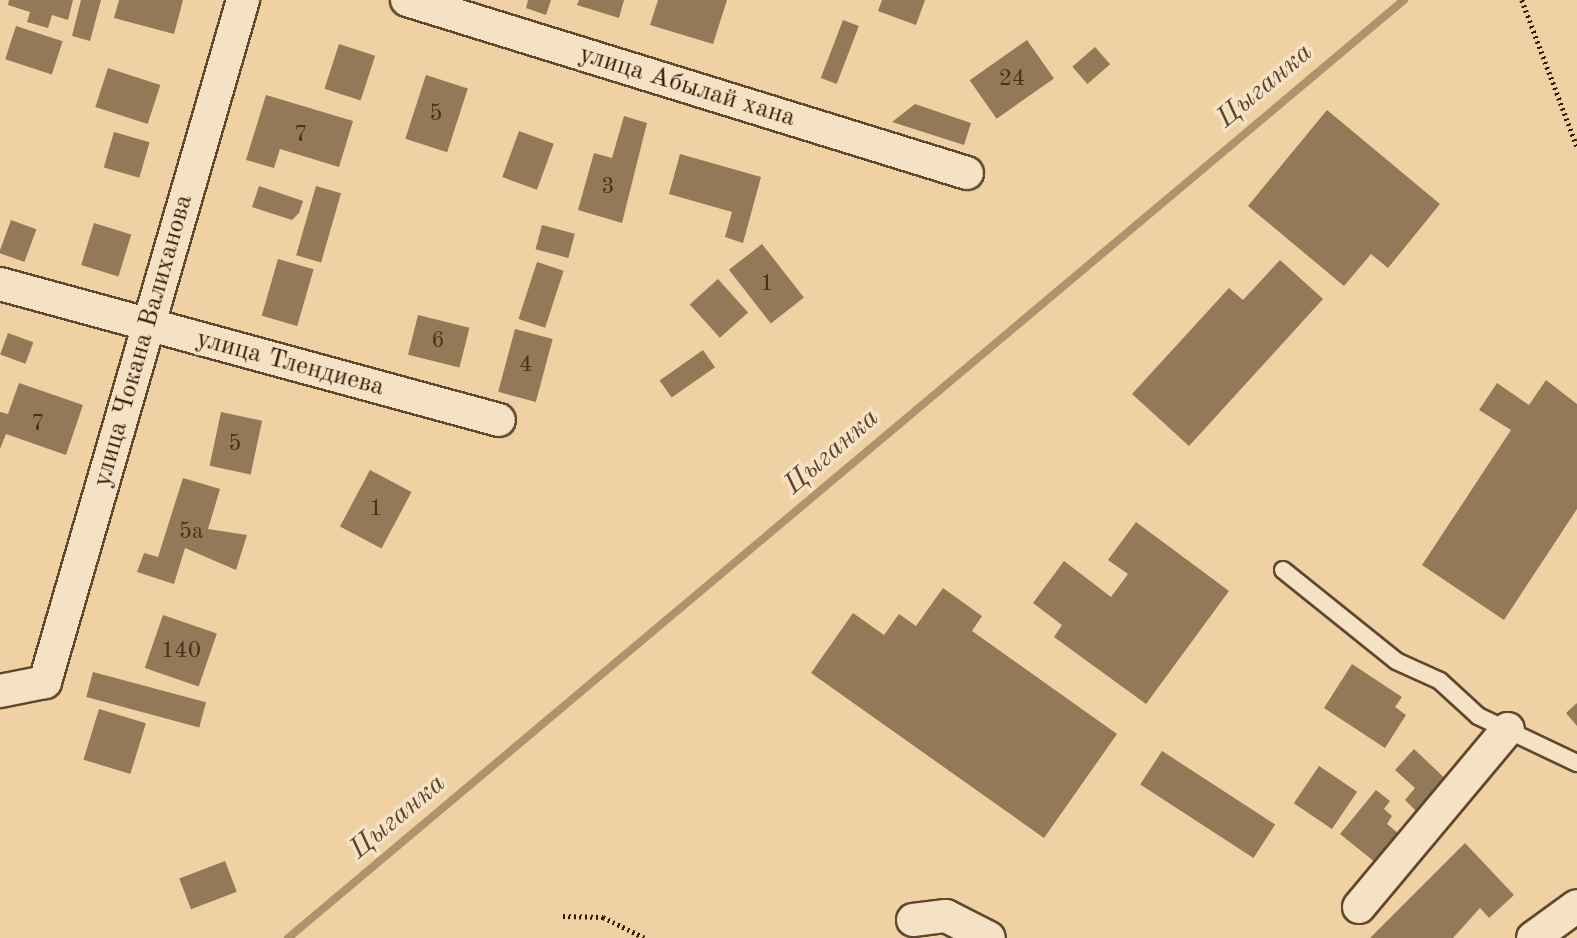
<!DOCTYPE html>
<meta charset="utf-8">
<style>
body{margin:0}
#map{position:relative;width:1577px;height:938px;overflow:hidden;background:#efd1a3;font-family:"Old Standard TT",serif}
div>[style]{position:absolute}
.stream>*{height:8px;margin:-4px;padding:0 4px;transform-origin:4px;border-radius:4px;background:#ae936e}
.building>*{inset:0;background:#937958;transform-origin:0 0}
.path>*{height:4.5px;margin-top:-2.25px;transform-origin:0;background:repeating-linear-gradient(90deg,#301a07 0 2px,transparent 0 5.5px)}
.roads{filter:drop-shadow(2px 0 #60482e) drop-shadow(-2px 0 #60482e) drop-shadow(0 2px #60482e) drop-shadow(0 -2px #60482e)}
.lane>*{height:16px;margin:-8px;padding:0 8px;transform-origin:8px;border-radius:8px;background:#f5e1c3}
.street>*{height:32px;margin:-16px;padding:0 16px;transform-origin:16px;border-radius:16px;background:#f5e1c3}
span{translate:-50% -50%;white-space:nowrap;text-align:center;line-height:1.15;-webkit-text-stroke:7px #f5e1c3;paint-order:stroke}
.number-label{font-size:23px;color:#49321b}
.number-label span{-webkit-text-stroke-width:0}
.street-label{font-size:26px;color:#301a07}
.water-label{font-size:28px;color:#5c442b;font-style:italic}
</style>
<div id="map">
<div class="stream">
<div style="left:288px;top:938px;width:1458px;rotate:-40.05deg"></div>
</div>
<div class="building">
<div style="clip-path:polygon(9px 0,73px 0,68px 20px,52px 15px,48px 28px,27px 22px,30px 12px,8px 5px)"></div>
<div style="clip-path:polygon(81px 0,101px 0,90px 41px,72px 36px)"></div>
<div style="clip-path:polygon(119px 0,183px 0,174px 34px,114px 18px)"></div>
<div style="clip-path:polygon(528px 0,551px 0,546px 15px,526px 8px)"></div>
<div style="clip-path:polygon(579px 0,624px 0,619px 18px,577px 5px)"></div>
<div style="clip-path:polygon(658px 0,727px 0,713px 44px,650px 25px)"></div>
<div style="clip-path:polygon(882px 0,925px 0,916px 25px,878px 11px)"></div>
<div style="left:843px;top:20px;width:17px;height:62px;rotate:21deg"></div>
<div style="left:16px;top:26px;width:49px;height:35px;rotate:18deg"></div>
<div style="left:1027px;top:40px;width:47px;height:70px;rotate:55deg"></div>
<div style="left:339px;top:44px;width:38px;height:47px;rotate:18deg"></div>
<div style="left:1095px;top:47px;width:23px;height:30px;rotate:49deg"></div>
<div style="left:108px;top:68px;width:55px;height:41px;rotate:18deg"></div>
<div style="left:426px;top:75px;width:44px;height:67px;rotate:18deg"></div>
<div style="clip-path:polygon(266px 95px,353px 121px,339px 167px,280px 149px,274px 168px,246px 160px)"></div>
<div style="clip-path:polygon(915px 104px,971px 123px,964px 145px,892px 122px)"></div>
<div style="clip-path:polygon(1327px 110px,1440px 204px,1388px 268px,1371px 254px,1344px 286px,1248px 206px)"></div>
<div style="clip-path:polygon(624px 116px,647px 123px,622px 223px,578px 210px,594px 153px,612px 158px)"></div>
<div style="left:519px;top:131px;width:37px;height:49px;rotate:20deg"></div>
<div style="left:114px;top:132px;width:37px;height:37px;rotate:16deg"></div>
<div style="clip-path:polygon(680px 154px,761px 177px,743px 243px,725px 237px,732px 212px,669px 194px)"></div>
<div style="clip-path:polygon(259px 186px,303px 201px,299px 213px,292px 220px,252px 207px)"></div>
<div style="left:316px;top:186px;width:26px;height:72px;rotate:16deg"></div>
<div style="left:11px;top:220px;width:27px;height:35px;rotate:20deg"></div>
<div style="left:94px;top:223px;width:39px;height:44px;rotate:17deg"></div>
<div style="left:542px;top:225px;width:34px;height:25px;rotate:15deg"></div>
<div style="left:762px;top:244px;width:68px;height:42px;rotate:52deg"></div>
<div style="left:278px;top:259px;width:37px;height:59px;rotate:16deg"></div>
<div style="clip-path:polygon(1280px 260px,1323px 299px,1189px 446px,1132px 394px,1229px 288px,1243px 300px)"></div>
<div style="left:537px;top:262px;width:28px;height:60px;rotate:18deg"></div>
<div style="left:718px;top:279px;width:45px;height:38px;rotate:48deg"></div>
<div style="left:418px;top:315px;width:53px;height:41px;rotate:14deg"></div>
<div style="left:515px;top:329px;width:39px;height:65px;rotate:15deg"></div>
<div style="left:8px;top:333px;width:27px;height:23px;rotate:20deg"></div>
<div style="left:703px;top:350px;width:21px;height:53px;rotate:55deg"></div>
<div style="clip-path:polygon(1546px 380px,1577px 404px,1577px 509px,1504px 620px,1422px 565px,1511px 430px,1479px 410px,1497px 383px,1529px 405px)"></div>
<div style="clip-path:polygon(19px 383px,83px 405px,66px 455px,6px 434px,0 449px,0 412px,8px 414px)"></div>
<div style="left:221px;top:412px;width:42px;height:55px;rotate:12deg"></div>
<div style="left:370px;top:470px;width:47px;height:64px;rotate:28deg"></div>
<div style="clip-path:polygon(183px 478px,220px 489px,208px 529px,247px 535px,236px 570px,185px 548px,174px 584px,137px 572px,144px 553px,158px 557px)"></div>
<div style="clip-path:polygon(1136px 522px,1229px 591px,1146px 704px,1054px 637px,1062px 625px,1033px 603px,1064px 561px,1111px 597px,1128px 574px,1108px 560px)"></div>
<div style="clip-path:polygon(943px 588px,982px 616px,972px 631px,1117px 734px,1044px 838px,811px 673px,853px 613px,884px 635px,899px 614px,916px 626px)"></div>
<div style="left:163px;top:615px;width:57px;height:56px;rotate:19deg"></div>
<div style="clip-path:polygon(1352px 664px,1402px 697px,1395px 707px,1406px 715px,1385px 748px,1324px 708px)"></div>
<div style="left:93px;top:672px;width:117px;height:26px;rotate:15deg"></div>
<div style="clip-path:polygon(1577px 703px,1577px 726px,1566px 713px)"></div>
<div style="left:99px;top:709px;width:49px;height:53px;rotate:17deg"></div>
<div style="clip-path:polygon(1414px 749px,1452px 785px,1422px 817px,1405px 800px,1415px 788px,1395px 770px)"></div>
<div style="left:1162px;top:751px;width:135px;height:40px;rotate:33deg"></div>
<div style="left:1319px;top:766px;width:46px;height:45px;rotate:34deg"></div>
<div style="clip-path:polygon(1376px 790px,1390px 801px,1384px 809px,1392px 816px,1387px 824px,1404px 838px,1381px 867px,1340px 834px)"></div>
<div style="clip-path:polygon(1465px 843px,1514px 895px,1489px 918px,1480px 908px,1453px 938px,1370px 938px)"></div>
<div style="left:225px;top:861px;width:33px;height:49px;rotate:69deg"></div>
</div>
<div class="path">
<div style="left:1522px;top:0;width:156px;rotate:69.4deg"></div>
<div style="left:563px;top:916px;width:40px;rotate:1.4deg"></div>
<div style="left:603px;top:917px;width:47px;rotate:26.6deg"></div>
</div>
<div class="roads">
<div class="lane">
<div style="left:1283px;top:570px;width:145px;rotate:38.8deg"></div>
<div style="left:1396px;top:661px;width:48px;rotate:24.4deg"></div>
<div style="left:1440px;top:681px;width:52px;rotate:42.6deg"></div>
<div style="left:1478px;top:716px;width:110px;rotate:25.4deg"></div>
</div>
<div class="street">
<div style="left:407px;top:0;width:586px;rotate:17.17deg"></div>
<div style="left:0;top:284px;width:517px;rotate:15.25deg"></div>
<div style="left:0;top:691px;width:46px;rotate:-11.3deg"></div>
<div style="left:45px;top:682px;width:710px;rotate:-73.81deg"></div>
<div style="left:1359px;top:907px;width:232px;rotate:-50.1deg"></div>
<div style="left:913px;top:920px;width:33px;rotate:-7deg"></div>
<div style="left:946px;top:916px;width:48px;rotate:27.1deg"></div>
<div style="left:1533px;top:938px;width:54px;rotate:-36deg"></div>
</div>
</div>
<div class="number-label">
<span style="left:1012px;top:79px">24</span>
<span style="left:436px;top:114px">5</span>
<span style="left:301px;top:135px">7</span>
<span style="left:608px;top:187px">3</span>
<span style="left:767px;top:284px">1</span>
<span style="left:438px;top:341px">6</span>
<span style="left:526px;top:365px">4</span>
<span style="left:38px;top:424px">7</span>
<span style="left:235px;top:444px">5</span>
<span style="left:376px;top:509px">1</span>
<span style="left:191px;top:532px">5а</span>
<span style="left:181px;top:651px">140</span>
</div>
<div class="street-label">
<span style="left:687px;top:87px;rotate:17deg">улица Абылай хана</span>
<span style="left:144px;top:341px;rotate:-74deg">улица Чокана Валиханова</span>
<span style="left:290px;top:364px;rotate:15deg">улица Тлендиева</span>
</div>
<div class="water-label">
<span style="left:1265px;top:86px;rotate:-40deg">Цыганка</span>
<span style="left:832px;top:452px;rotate:-41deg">Цыганка</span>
<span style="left:398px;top:817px;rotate:-40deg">Цыганка</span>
</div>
</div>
